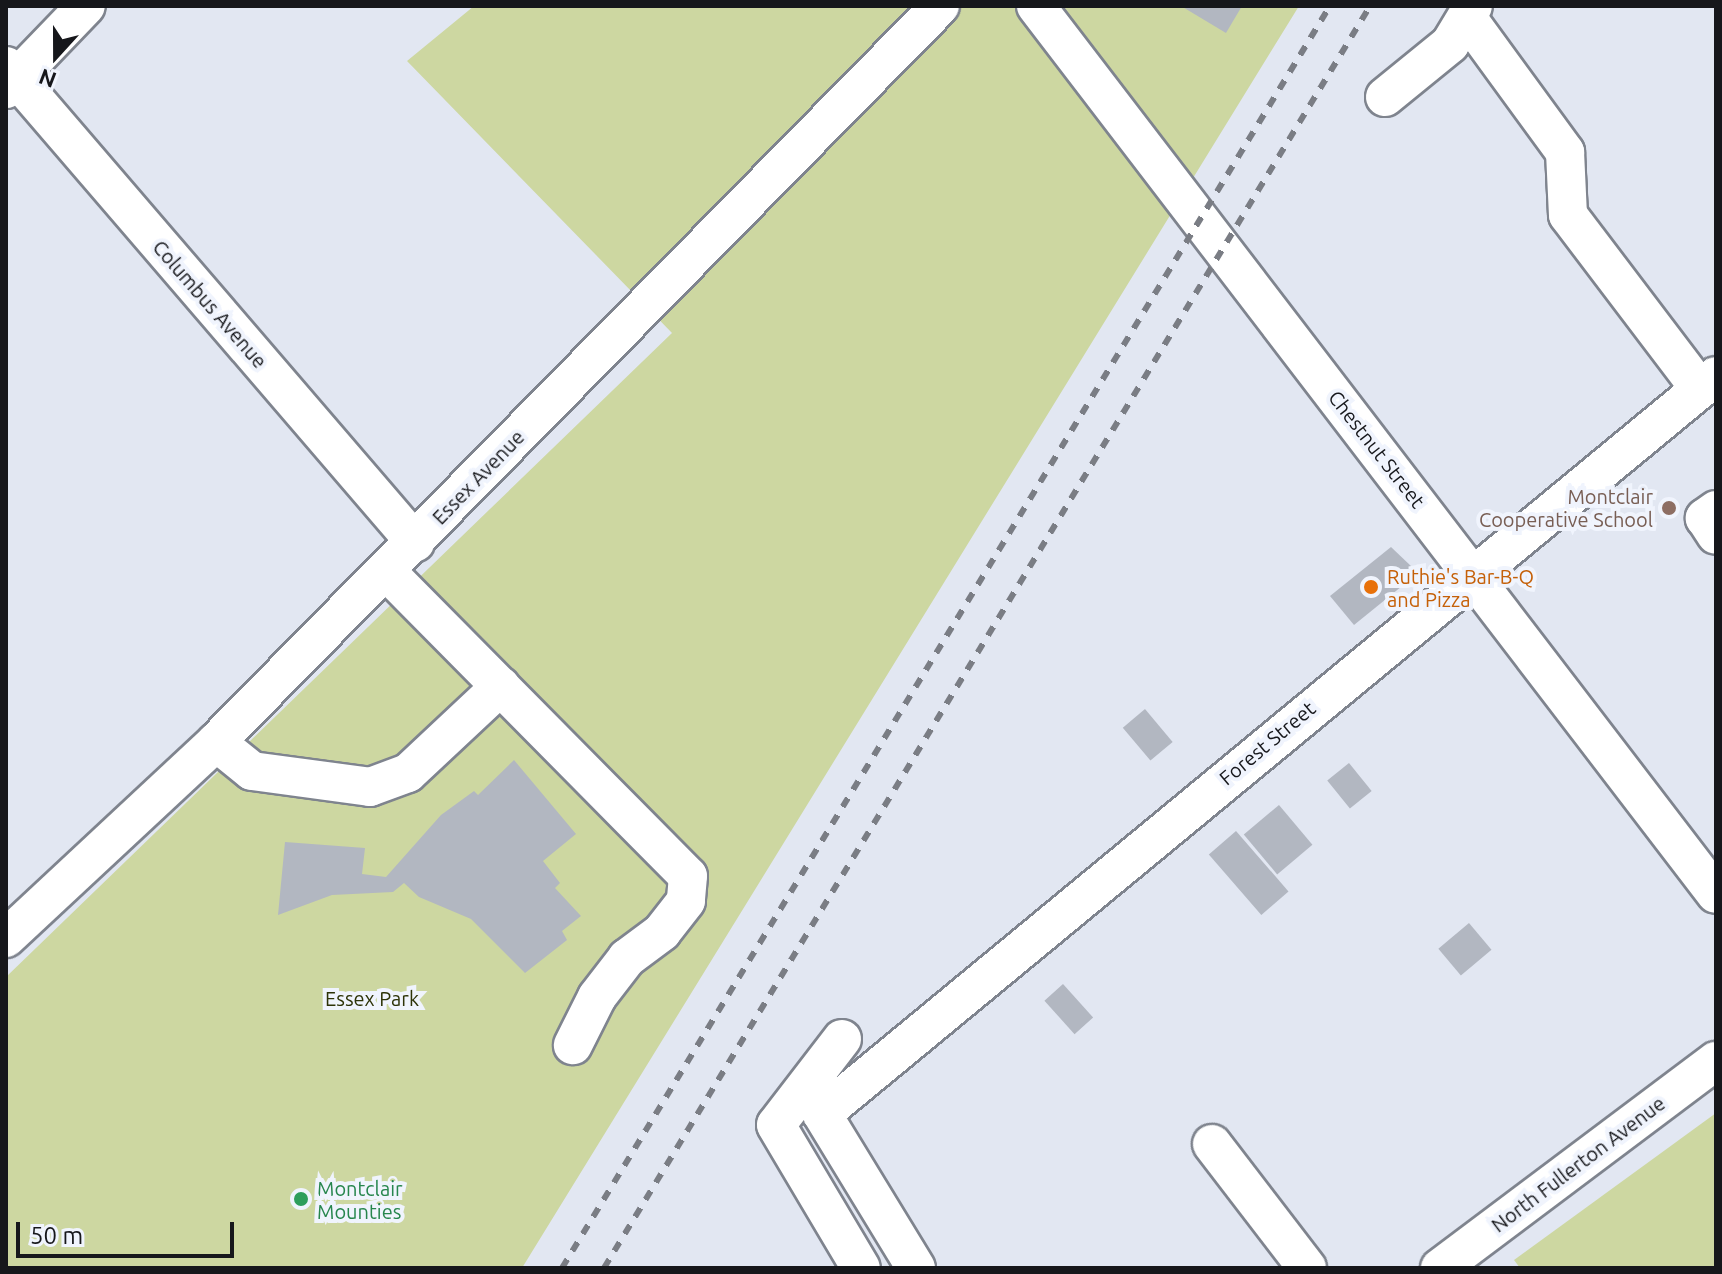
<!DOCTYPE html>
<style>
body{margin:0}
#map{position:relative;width:1722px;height:1274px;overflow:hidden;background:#e2e7f2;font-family:Ubuntu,sans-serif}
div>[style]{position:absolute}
.green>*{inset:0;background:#cdd7a1}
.building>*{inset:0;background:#b2b7c1;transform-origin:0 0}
.roads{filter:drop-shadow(2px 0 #7f848e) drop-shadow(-2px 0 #7f848e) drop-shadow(0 2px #7f848e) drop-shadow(0 -2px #7f848e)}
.minor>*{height:38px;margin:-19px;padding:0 19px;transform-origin:19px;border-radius:19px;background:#fff}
.rail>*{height:6px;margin-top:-3px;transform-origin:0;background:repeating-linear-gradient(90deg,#7a7d84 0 10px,transparent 0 20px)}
.dots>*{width:22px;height:22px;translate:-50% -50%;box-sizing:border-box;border:4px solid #f0f4fd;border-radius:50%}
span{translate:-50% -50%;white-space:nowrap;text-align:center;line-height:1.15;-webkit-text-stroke:8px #f0f4fd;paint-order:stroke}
.street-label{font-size:20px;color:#16171b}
.education-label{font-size:20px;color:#785e54}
.right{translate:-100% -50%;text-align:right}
.food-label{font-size:20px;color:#c56008}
.left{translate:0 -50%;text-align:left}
.park-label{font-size:20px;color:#2d3307}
.leisure-label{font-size:20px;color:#27864d}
.frame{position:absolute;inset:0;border:8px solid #16171b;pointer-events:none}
.north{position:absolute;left:16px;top:16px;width:80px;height:80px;-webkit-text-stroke:6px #f0f4fd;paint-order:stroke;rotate:201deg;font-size:22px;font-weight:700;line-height:32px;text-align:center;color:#16171b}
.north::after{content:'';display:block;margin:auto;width:28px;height:36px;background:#16171b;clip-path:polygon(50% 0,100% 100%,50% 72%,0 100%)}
.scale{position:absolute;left:16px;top:1222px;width:218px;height:36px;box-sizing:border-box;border:4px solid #16171b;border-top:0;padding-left:10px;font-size:24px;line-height:28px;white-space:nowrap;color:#16171b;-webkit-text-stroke:6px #f0f4fd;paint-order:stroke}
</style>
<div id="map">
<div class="green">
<div style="clip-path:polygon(474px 6px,1299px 6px,522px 1268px,6px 1268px,6px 977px,672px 333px,407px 61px)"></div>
<div style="clip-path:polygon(1716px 1113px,1716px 1268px,1520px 1268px,1514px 1260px)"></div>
</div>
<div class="building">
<div style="clip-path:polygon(1181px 6px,1242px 6px,1226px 33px)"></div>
<div style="clip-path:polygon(1391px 547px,1412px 567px,1412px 578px,1354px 625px,1330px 596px)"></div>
<div style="left:1145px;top:709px;width:43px;height:29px;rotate:50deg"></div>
<div style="clip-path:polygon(514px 760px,576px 834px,543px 861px,560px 883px,555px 888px,581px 916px,562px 931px,567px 940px,525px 973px,471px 919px,419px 897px,404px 883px,393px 892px,332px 895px,278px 915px,285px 842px,365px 848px,362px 874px,386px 877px,441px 815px,474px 791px,478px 795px)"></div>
<div style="left:1349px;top:763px;width:36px;height:28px;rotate:51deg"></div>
<div style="left:1279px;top:805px;width:52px;height:46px;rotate:50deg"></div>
<div style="left:1236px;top:831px;width:80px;height:36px;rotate:49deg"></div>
<div style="left:1469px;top:923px;width:35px;height:40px;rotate:50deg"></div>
<div style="left:1063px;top:984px;width:45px;height:25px;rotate:48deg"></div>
</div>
<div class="roads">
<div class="minor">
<div style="left:1036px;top:6px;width:1118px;rotate:52.56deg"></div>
<div style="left:1468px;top:19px;width:165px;rotate:53.9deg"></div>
<div style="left:1565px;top:152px;width:63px;rotate:87.3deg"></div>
<div style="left:1568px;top:215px;width:218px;rotate:52.8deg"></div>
<div style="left:6px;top:66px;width:628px;rotate:49.33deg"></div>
<div style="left:6px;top:89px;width:115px;rotate:-46.1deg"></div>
<div style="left:1385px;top:97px;width:84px;rotate:-39.2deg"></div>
<div style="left:1450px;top:44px;width:44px;rotate:-58.8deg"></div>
<div style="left:1716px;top:510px;width:14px;rotate:144deg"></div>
<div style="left:1705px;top:518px;width:20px;rotate:57deg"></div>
<div style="left:386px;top:571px;width:429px;rotate:45.3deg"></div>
<div style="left:688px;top:876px;width:25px;rotate:95deg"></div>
<div style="left:686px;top:901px;width:39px;rotate:128deg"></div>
<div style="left:662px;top:932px;width:44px;rotate:143.4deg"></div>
<div style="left:627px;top:958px;width:49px;rotate:127.6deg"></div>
<div style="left:597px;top:997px;width:54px;rotate:116.6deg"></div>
<div style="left:216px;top:742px;width:46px;rotate:38.9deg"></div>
<div style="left:252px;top:771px;width:119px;rotate:7.7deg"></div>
<div style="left:370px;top:787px;width:40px;rotate:-20.2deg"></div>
<div style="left:408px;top:773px;width:127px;rotate:-43.1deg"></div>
<div style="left:6px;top:938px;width:287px;rotate:-43deg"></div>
<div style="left:216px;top:742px;width:1032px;rotate:-45.47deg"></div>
<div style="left:842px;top:1039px;width:108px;rotate:127.5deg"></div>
<div style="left:776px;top:1125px;width:166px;rotate:59.3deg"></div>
<div style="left:1212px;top:1144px;width:156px;rotate:52.5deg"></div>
<div style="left:916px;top:1268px;width:180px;rotate:-121.4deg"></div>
<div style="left:822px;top:1114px;width:1159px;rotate:-39.54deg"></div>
<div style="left:1440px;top:1268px;width:345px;rotate:-36.9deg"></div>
</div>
</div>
<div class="rail">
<div style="left:562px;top:1268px;width:1477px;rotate:-58.68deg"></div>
<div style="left:604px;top:1268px;width:1476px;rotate:-58.74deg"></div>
</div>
<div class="dots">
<div style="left:1669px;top:508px;background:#8d6e63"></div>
<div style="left:1371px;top:587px;background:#e8710a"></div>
<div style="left:301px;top:1199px;background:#2e9e5b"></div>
</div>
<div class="street-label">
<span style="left:210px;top:304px;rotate:49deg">Columbus Avenue</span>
<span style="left:1377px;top:449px;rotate:52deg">Chestnut Street</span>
<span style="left:478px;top:477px;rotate:-46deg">Essex Avenue</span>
<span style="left:1267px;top:743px;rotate:-40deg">Forest Street</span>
<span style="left:1578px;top:1164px;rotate:-37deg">North Fullerton Avenue</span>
</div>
<div class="education-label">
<span class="right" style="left:1653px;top:508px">Montclair<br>Cooperative School</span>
</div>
<div class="food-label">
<span class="left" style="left:1387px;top:588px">Ruthie's Bar-B-Q<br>and Pizza</span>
</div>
<div class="park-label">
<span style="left:372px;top:998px">Essex Park</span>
</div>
<div class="leisure-label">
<span class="left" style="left:317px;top:1200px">Montclair<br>Mounties</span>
</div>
<div class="frame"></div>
<div class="north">N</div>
<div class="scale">50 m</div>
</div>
